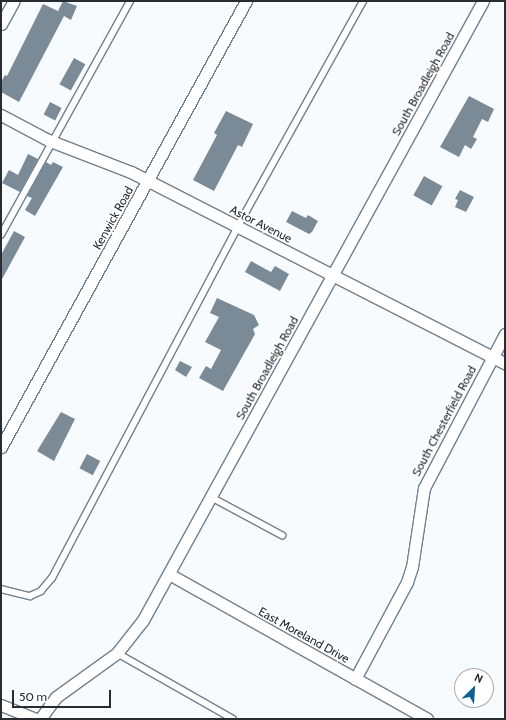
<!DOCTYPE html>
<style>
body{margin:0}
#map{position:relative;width:506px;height:720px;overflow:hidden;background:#f7fbfe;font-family:Cabin,sans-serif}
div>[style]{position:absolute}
.building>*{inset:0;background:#7b8a97;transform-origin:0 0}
.roads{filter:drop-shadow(1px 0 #71808d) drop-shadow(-1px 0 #71808d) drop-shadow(0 1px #71808d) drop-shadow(0 -1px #71808d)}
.lane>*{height:5.5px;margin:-2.75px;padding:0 2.75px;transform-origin:2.75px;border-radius:2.75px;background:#fff}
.street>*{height:11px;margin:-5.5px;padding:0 5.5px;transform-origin:5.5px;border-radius:5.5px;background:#fff}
span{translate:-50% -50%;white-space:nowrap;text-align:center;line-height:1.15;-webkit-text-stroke:3.5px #fff;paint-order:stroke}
.street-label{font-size:12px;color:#262c31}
.frame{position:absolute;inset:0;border:2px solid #262c31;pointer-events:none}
.north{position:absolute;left:454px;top:668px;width:40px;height:40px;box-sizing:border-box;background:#fff;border:1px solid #a8abad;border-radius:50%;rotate:25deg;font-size:11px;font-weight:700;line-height:16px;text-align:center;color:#262c31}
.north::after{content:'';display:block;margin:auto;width:14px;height:18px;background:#0e6293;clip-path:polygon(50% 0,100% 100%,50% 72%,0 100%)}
.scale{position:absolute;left:12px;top:690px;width:99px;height:18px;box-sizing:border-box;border:2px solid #262c31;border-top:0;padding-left:5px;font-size:12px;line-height:14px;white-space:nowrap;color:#262c31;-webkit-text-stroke:3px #fff;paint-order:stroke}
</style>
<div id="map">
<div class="building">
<div style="clip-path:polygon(63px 1px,77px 6px,71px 20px,64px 16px,19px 102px,1px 92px,1px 82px,5px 75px,7px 76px,43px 4px,58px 11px)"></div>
<div style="left:74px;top:58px;width:13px;height:30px;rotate:29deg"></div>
<div style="clip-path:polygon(469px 96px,494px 109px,488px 122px,482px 119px,473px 137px,477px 139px,471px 149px,465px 145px,459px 157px,440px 147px)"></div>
<div style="left:50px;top:102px;width:13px;height:14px;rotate:27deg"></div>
<div style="clip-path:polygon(226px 111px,253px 124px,242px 147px,238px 145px,214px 191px,193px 180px,217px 135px,214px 133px)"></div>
<div style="clip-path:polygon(28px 154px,38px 159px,20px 192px,2px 183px,9px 170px,18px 175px)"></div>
<div style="clip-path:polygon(46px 162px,51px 165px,53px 162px,63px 167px,35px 216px,25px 210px,32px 198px,27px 196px)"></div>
<div style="left:424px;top:176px;width:21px;height:22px;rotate:29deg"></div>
<div style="clip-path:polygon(460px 190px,474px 197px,466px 212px,455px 207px,458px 200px,455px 199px)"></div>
<div style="clip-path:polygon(292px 211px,306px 218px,308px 215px,318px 221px,312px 232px,309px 234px,286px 222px)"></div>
<div style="clip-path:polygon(14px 231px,25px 237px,1px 281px,1px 255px)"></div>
<div style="clip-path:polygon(251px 261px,271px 272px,275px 266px,289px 274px,280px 291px,245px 272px)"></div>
<div style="clip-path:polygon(217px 298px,254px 315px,259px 325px,253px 329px,255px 334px,223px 391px,199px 378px,206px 366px,211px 369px,221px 350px,205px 342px,219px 317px,210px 313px)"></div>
<div style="clip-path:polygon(180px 361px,192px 367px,186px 377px,175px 370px)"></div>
<div style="clip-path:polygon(61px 412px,75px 419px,54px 461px,37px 451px)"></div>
<div style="left:87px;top:454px;width:15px;height:16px;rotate:28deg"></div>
</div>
<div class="roads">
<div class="lane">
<div style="left:1px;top:235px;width:267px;rotate:-61.1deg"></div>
<div style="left:211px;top:497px;width:81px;rotate:28.2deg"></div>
<div style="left:1px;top:589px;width:30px;rotate:14deg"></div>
<div style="left:30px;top:596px;width:12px;rotate:-24deg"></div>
<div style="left:41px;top:591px;width:17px;rotate:-50deg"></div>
<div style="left:52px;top:578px;width:398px;rotate:-62.1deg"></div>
<div style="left:238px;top:226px;width:257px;rotate:-60.9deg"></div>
<div style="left:117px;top:653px;width:133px;rotate:29.6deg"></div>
</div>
<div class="street">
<div style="left:1px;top:24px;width:26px;rotate:-61deg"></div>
<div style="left:1px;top:115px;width:53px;rotate:28deg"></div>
<div style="left:48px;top:140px;width:89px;rotate:21.1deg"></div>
<div style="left:131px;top:172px;width:420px;rotate:27.1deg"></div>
<div style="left:1px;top:447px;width:509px;rotate:-61.22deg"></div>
<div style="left:169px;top:574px;width:296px;rotate:29.3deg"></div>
<div style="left:355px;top:679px;width:110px;rotate:-61.8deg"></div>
<div style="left:407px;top:582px;width:16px;rotate:-72deg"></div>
<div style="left:412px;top:567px;width:80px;rotate:-81.4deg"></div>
<div style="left:424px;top:488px;width:174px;rotate:-62.3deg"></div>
<div style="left:1px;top:705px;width:37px;rotate:22deg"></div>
<div style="left:40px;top:719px;width:27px;rotate:-54deg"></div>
<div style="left:56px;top:697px;width:75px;rotate:-35.8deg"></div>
<div style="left:117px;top:653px;width:42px;rotate:-51.8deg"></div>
<div style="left:143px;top:620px;width:706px;rotate:-61.22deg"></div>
</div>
</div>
<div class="street-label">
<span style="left:423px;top:84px;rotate:-61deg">South Broadleigh Road</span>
<span style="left:113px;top:218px;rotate:-61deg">Kenwick Road</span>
<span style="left:261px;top:224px;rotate:27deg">Astor Avenue</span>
<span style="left:267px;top:368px;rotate:-61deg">South Broadleigh Road</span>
<span style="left:444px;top:421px;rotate:-62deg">South Chesterfield Road</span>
<span style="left:304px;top:635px;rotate:29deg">East Moreland Drive</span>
</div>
<div class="frame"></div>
<div class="north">N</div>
<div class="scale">50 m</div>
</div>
